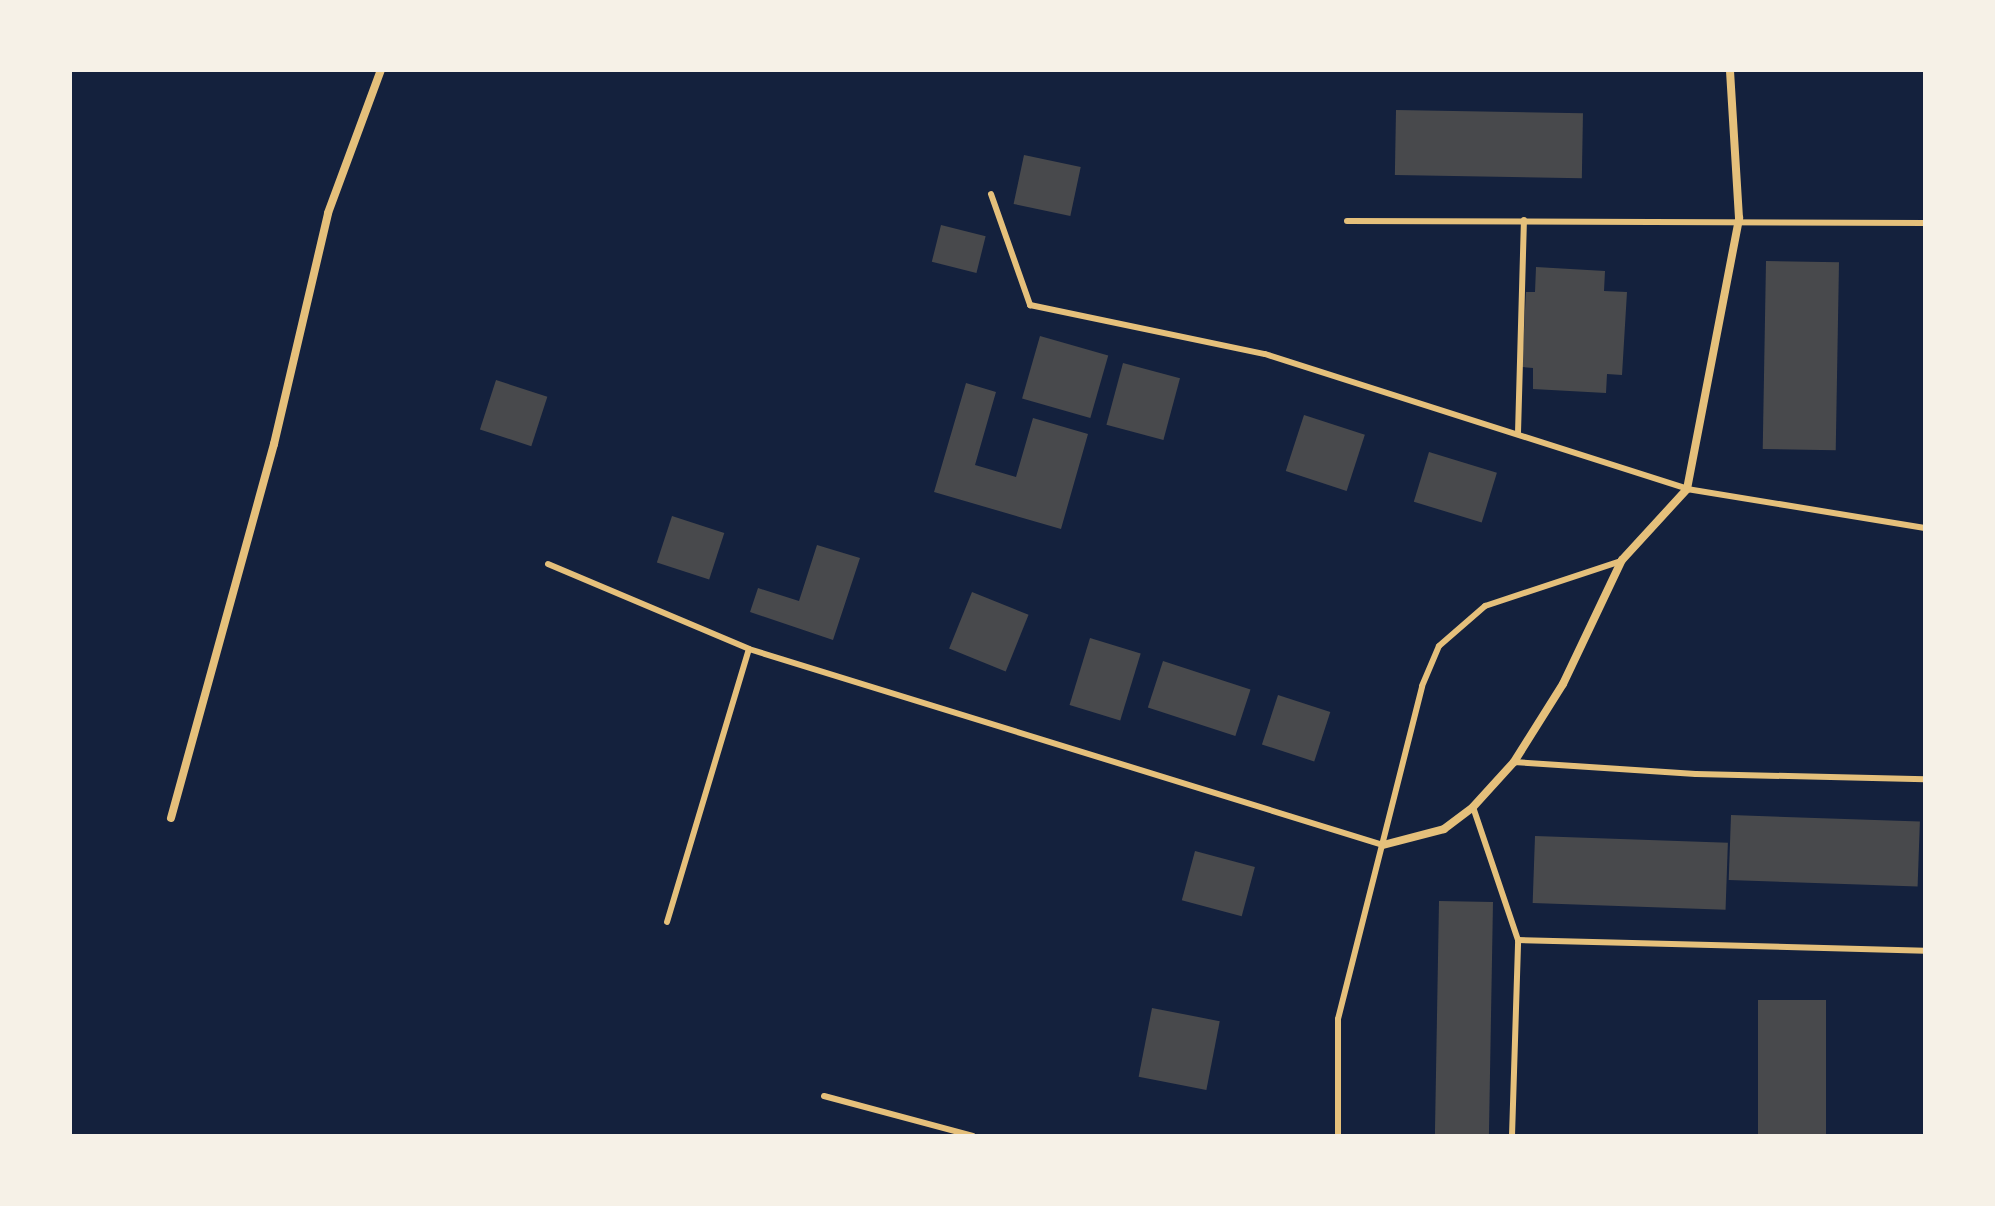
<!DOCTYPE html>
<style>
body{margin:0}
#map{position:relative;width:1995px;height:1206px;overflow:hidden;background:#14213d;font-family:"PT Sans Narrow",sans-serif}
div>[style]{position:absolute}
.building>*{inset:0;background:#48494c;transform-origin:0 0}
.service>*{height:6px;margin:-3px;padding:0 3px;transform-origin:3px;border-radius:3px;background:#e5c07b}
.minor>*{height:8px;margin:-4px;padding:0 4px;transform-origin:4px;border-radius:4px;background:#e5c07b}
span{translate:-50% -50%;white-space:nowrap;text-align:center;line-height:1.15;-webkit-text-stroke:8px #f6f1e7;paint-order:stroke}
.frame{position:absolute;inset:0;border:72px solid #f6f1e7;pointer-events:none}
</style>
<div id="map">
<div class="building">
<div style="left:1396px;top:110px;width:187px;height:65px;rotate:1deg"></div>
<div style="left:1024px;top:155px;width:58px;height:50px;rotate:12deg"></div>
<div style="left:941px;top:225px;width:46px;height:38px;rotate:14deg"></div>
<div style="left:1766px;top:261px;width:73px;height:188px;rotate:1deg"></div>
<div style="clip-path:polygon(1536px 267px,1605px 271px,1604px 291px,1627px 292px,1622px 375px,1607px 374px,1606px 393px,1533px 389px,1533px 368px,1522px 367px,1526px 292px,1535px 292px)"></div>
<div style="left:1040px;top:336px;width:71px;height:65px;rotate:16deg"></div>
<div style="left:1123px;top:363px;width:59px;height:64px;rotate:15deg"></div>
<div style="left:496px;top:380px;width:54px;height:52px;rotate:18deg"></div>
<div style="clip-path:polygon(966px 383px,996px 392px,975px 465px,1016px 477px,1033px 418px,1088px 434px,1061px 529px,934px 492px)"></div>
<div style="left:1304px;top:415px;width:64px;height:59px;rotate:18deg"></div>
<div style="left:1429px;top:452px;width:71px;height:52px;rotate:17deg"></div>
<div style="left:672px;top:516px;width:55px;height:49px;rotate:18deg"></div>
<div style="clip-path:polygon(817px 545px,860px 558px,833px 640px,750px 612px,758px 588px,799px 601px)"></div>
<div style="left:972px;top:592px;width:61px;height:61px;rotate:22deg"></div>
<div style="left:1090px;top:638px;width:53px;height:70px;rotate:17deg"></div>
<div style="left:1163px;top:661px;width:92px;height:49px;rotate:18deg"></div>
<div style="left:1278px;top:695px;width:55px;height:52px;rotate:18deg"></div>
<div style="left:1731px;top:815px;width:189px;height:65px;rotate:2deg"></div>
<div style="left:1535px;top:836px;width:193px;height:67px;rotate:2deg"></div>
<div style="left:1195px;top:851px;width:62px;height:51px;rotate:15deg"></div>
<div style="left:1439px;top:901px;width:54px;height:235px;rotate:1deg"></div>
<div style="left:1826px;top:1000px;width:136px;height:68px;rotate:90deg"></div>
<div style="left:1152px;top:1008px;width:69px;height:70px;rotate:11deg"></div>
</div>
<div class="service">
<div style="left:991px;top:194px;width:118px;rotate:70.6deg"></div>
<div style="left:1030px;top:305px;width:240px;rotate:11.8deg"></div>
<div style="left:1265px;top:354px;width:443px;rotate:17.7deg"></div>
<div style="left:1687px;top:489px;width:241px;rotate:9.3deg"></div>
<div style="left:1347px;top:221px;width:578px;rotate:0.2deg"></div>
<div style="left:1518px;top:433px;width:213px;rotate:-88.4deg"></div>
<div style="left:548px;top:564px;width:218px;rotate:22.9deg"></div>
<div style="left:749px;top:649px;width:664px;rotate:17.18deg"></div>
<div style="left:1514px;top:762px;width:182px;rotate:3.8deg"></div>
<div style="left:1696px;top:774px;width:229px;rotate:1.3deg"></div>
<div style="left:1473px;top:807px;width:140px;rotate:71.3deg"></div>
<div style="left:1518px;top:940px;width:407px;rotate:1.5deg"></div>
<div style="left:667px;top:922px;width:285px;rotate:-73.3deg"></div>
<div style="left:824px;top:1096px;width:154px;rotate:15deg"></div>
<div style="left:1338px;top:1136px;width:117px;rotate:-90deg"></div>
<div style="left:1338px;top:1019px;width:343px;rotate:-75.8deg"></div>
<div style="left:1422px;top:686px;width:43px;rotate:-67deg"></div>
<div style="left:1439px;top:646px;width:61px;rotate:-41deg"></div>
<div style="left:1485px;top:606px;width:143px;rotate:-18.3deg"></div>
<div style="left:1512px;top:1136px;width:196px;rotate:-88.2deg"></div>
</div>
<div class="minor">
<div style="left:171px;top:818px;width:388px;rotate:-74.6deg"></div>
<div style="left:274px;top:444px;width:237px;rotate:-76.8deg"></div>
<div style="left:328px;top:213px;width:153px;rotate:-69.7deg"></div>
<div style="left:1383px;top:845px;width:63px;rotate:-14.7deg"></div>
<div style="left:1444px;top:829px;width:36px;rotate:-37deg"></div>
<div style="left:1473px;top:807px;width:61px;rotate:-47.7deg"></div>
<div style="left:1514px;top:762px;width:92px;rotate:-57.9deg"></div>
<div style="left:1563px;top:684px;width:137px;rotate:-64.6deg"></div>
<div style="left:1622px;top:560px;width:96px;rotate:-47.5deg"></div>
<div style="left:1687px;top:489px;width:276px;rotate:-79.1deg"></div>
<div style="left:1739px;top:218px;width:148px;rotate:-93.5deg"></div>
</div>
<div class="frame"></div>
</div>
